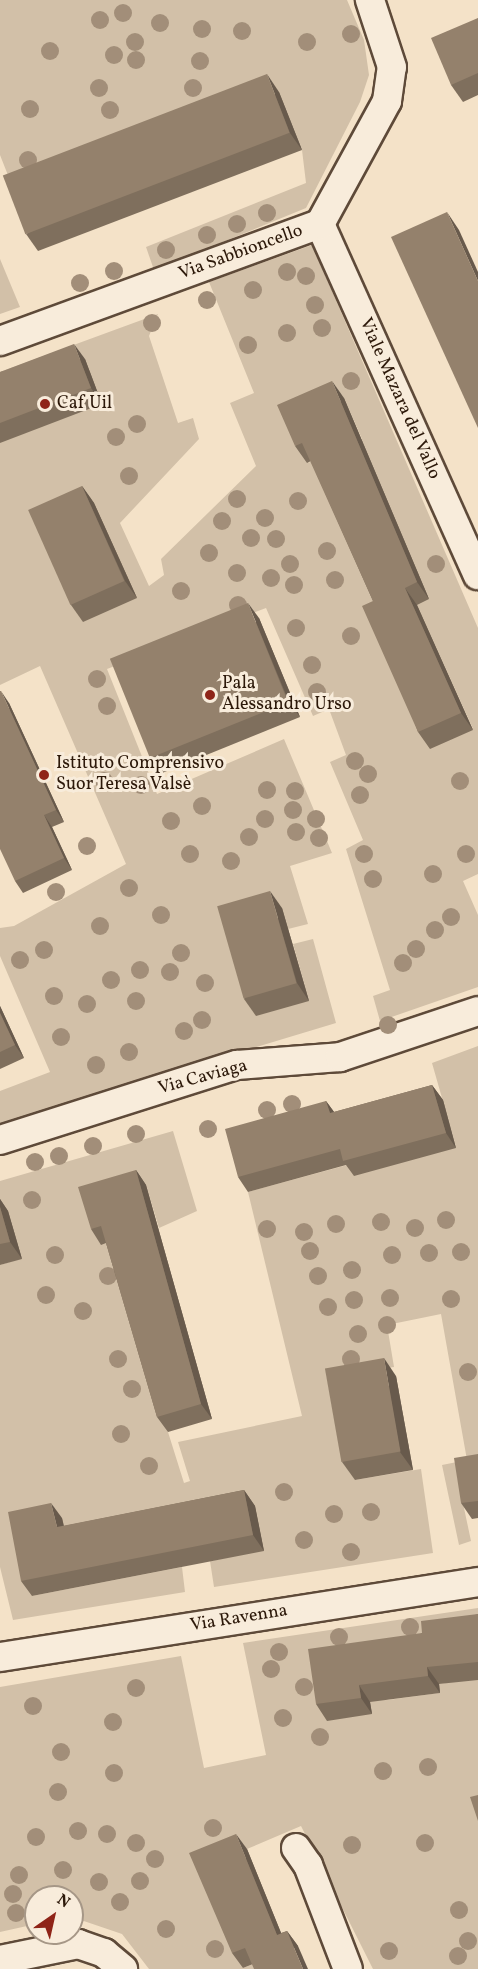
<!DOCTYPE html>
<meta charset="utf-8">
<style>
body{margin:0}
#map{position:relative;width:478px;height:1969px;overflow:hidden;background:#f4e2c8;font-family:Vollkorn,serif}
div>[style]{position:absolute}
.green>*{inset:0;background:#d2c0a8}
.roads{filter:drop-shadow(2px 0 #5e4a39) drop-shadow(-2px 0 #5e4a39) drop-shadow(0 2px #5e4a39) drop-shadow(0 -2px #5e4a39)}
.street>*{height:28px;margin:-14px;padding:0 14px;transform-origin:14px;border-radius:14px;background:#f8ecdb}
.trees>*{width:18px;height:18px;margin:-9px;border-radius:50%;background:#a28e79}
.wall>*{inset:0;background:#7f6f5d}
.shaded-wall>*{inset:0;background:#685a4c}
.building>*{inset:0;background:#94816c;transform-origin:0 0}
.dots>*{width:16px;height:16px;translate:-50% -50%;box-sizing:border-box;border:3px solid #f8ecdb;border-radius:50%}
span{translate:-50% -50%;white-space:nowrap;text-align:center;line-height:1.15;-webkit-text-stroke:6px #f8ecdb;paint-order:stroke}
.street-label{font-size:18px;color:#2c1809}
.poi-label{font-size:18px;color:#2c1809}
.left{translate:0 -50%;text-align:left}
.north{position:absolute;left:24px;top:1885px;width:60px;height:60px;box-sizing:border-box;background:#f8ecdb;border:2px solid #a69787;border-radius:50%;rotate:34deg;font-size:16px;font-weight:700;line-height:24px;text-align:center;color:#2c1809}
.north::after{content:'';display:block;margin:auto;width:21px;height:27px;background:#8f2418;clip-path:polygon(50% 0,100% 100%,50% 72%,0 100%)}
</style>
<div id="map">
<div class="green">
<div style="clip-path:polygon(0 0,347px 0,364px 40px,369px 75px,360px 102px,306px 208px,154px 270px,146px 247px,306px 183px,302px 150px,15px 193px,0 155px)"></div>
<div style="clip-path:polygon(evenodd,312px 245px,478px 628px,478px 874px,463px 881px,478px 915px,478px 987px,380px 1021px,373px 996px,390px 990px,346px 849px,363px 840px,330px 762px,346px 755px,329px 709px,313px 716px,266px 608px,107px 669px,157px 794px,284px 739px,332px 853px,290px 866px,308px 924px,288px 929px,282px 908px,309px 1000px,293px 944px,313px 939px,336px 1023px,0 1124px,0 1091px,50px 1072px,0 956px,0 928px,14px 926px,126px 864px,40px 666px,0 685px,0 372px,158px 314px,149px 336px,178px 423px,193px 418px,199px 439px,120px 523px,149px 586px,164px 575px,161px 559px,256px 466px,230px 403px,254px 393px,209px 282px,312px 245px,344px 398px,362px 439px,308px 463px,344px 398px,312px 245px,428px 600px,417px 605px,473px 729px,385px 619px,428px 600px)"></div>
<div style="clip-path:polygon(0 259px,20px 307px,0 314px)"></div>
<div style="clip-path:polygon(478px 1046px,478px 1471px,457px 1475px,471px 1541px,459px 1545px,442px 1465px,467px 1460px,441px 1314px,387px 1325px,394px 1367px,338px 1375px,355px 1480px,421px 1469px,433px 1553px,214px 1587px,210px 1561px,263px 1550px,69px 1550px,62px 1518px,32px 1596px,182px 1567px,185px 1592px,13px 1620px,0 1567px,0 1265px,22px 1258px,0 1214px,0 1181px,173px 1131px,197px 1211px,159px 1228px,146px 1185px,124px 1238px,168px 1432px,184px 1483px,190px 1481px,178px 1442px,302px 1416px,248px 1192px,351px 1164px,456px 1147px,432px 1063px)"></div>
<div style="clip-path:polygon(478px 1608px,478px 1632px,369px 1694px,388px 1700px,439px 1693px,439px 1684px,478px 1678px,478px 1969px,373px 1969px,301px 1826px,247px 1849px,243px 1968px,256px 1963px,258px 1969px,149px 1969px,122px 1934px,72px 1917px,72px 1897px,36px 1897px,36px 1924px,0 1932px,0 1687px,181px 1656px,204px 1768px,266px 1755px,243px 1643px)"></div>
</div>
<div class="roads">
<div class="street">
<div style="left:320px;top:224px;width:385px;rotate:65.8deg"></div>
<div style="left:0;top:341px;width:341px;rotate:-20.1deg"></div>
<div style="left:320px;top:224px;width:140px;rotate:-61.4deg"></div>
<div style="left:387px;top:101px;width:34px;rotate:-82deg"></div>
<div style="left:392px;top:67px;width:71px;rotate:-108.2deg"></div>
<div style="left:0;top:1140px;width:249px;rotate:-17.6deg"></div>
<div style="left:237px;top:1065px;width:103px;rotate:-4.4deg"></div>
<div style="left:340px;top:1057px;width:145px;rotate:-18.4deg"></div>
<div style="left:0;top:1657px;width:484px;rotate:-8.9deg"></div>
<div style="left:296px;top:1848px;width:21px;rotate:55deg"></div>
<div style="left:308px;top:1865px;width:111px;rotate:69deg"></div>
<div style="left:0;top:1960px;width:80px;rotate:-11.6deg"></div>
<div style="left:78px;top:1944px;width:28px;rotate:19deg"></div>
<div style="left:104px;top:1953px;width:25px;rotate:40deg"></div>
</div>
</div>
<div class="trees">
<div style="left:123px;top:13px"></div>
<div style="left:100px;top:20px"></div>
<div style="left:160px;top:23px"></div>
<div style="left:202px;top:29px"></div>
<div style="left:242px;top:31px"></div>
<div style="left:351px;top:34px"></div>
<div style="left:135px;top:42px"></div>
<div style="left:307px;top:42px"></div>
<div style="left:50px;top:51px"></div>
<div style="left:114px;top:55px"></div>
<div style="left:136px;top:60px"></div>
<div style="left:200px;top:61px"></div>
<div style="left:99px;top:88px"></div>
<div style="left:193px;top:88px"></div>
<div style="left:30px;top:109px"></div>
<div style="left:110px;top:110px"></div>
<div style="left:28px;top:160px"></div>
<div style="left:267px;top:213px"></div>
<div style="left:237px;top:224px"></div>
<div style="left:207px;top:235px"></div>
<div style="left:166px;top:250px"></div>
<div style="left:114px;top:271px"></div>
<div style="left:287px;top:272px"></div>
<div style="left:306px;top:276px"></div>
<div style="left:80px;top:283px"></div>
<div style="left:253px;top:290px"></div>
<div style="left:207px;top:300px"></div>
<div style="left:315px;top:305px"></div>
<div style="left:152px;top:323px"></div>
<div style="left:322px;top:328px"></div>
<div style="left:287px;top:333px"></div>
<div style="left:248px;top:345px"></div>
<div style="left:351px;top:381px"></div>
<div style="left:137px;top:424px"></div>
<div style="left:116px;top:437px"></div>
<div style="left:129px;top:476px"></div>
<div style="left:237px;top:499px"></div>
<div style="left:298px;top:501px"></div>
<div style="left:265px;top:518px"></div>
<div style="left:222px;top:521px"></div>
<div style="left:251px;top:538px"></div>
<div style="left:276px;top:539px"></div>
<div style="left:327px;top:551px"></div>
<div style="left:209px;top:553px"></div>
<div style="left:290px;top:564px"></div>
<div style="left:436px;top:564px"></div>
<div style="left:237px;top:573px"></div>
<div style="left:271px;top:578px"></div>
<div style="left:335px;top:580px"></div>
<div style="left:294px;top:585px"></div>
<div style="left:181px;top:591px"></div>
<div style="left:238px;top:605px"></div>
<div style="left:296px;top:628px"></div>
<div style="left:351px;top:636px"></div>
<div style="left:312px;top:665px"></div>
<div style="left:97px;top:679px"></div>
<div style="left:317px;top:692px"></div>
<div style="left:107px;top:706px"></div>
<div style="left:355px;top:761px"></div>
<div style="left:368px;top:774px"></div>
<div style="left:104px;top:781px"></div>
<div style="left:460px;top:781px"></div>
<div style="left:141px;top:785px"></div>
<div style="left:267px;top:790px"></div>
<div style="left:295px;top:791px"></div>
<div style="left:360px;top:795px"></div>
<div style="left:202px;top:806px"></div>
<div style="left:293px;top:810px"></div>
<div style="left:265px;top:819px"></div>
<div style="left:316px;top:819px"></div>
<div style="left:171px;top:821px"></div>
<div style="left:296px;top:832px"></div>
<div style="left:249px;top:837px"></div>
<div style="left:319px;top:838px"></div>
<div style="left:87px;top:846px"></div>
<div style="left:190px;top:854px"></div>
<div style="left:364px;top:854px"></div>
<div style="left:466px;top:854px"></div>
<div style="left:231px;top:861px"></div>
<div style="left:433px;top:874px"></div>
<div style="left:373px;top:879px"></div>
<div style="left:129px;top:888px"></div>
<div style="left:56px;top:892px"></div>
<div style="left:161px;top:915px"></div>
<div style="left:451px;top:917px"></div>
<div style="left:100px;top:926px"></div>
<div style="left:435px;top:930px"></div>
<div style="left:416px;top:949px"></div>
<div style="left:44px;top:950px"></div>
<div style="left:181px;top:953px"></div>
<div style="left:20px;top:960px"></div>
<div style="left:403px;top:963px"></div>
<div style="left:140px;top:970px"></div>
<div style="left:170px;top:972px"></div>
<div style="left:111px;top:980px"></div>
<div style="left:205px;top:983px"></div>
<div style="left:54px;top:996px"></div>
<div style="left:136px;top:1001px"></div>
<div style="left:87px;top:1004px"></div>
<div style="left:202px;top:1020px"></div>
<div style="left:388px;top:1025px"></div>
<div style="left:184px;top:1031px"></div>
<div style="left:61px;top:1037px"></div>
<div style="left:129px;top:1052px"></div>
<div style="left:96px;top:1065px"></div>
<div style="left:292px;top:1104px"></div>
<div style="left:267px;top:1110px"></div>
<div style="left:208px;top:1129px"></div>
<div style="left:136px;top:1134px"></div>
<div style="left:93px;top:1146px"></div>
<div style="left:59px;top:1156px"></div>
<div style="left:35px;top:1162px"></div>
<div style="left:32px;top:1200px"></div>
<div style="left:446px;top:1220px"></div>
<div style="left:381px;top:1222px"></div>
<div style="left:336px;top:1224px"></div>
<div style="left:415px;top:1228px"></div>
<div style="left:267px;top:1229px"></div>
<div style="left:304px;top:1232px"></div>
<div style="left:310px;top:1251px"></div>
<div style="left:461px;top:1252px"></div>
<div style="left:429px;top:1253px"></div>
<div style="left:55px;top:1255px"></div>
<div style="left:392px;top:1255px"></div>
<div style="left:352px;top:1270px"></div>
<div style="left:108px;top:1276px"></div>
<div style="left:318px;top:1276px"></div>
<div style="left:46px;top:1295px"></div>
<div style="left:390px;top:1298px"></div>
<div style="left:451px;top:1299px"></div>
<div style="left:354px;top:1300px"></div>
<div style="left:328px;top:1307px"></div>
<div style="left:83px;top:1311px"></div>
<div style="left:387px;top:1325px"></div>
<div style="left:358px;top:1334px"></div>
<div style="left:118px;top:1359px"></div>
<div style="left:351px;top:1359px"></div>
<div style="left:468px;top:1372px"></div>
<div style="left:132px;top:1389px"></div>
<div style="left:121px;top:1434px"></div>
<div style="left:149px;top:1466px"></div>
<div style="left:284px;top:1492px"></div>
<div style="left:371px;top:1512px"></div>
<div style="left:334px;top:1514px"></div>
<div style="left:304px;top:1540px"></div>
<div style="left:351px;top:1552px"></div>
<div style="left:410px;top:1627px"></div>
<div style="left:339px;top:1637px"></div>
<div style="left:279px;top:1652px"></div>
<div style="left:271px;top:1669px"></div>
<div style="left:304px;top:1687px"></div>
<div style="left:136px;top:1688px"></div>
<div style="left:33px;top:1706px"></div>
<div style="left:283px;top:1718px"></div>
<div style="left:113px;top:1722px"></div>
<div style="left:320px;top:1737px"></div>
<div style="left:61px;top:1752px"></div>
<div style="left:428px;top:1767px"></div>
<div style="left:383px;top:1771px"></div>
<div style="left:114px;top:1773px"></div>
<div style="left:58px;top:1792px"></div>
<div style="left:213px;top:1828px"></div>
<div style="left:78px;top:1831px"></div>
<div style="left:107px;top:1834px"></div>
<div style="left:36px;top:1837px"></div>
<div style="left:136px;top:1843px"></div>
<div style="left:425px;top:1843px"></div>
<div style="left:352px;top:1845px"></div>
<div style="left:155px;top:1859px"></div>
<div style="left:63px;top:1870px"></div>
<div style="left:19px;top:1875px"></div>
<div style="left:140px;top:1881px"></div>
<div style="left:99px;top:1882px"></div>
<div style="left:13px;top:1894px"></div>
<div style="left:120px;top:1902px"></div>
<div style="left:459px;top:1910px"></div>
<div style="left:16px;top:1913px"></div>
<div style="left:166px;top:1929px"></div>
<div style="left:468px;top:1941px"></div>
<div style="left:215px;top:1949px"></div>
<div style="left:389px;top:1951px"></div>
<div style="left:458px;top:1956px"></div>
</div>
<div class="wall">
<div style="clip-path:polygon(478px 18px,478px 95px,463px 102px,451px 85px)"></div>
<div style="clip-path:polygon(279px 92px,302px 150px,38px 251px,26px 234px)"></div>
<div style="clip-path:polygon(85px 359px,102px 404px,0 443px,0 372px)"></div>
<div style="clip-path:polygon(344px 398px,429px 599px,417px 605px,473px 730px,430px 749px,418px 732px,373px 601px,311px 461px,307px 463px,295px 446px)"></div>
<div style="clip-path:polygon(82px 486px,94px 503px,137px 598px,83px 622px,71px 605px)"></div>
<div style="clip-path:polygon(259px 618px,300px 717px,162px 773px,151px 758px)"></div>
<div style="clip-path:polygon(9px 703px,64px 822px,52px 827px,72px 870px,23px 893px,15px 881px)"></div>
<div style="clip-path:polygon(282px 908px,309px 1001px,256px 1016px,244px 999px)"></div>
<div style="clip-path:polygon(0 1006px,24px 1058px,0 1069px)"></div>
<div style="clip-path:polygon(432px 1085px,443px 1100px,456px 1148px,354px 1176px,346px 1165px,248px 1192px,238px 1177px,326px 1101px,334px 1112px)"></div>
<div style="clip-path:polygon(136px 1170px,146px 1185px,212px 1419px,168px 1432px,157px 1417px,106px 1243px,101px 1245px,91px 1229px)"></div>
<div style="clip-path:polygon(0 1199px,8px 1211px,22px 1259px,0 1265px)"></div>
<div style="clip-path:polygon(396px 1376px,413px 1470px,355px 1480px,342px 1462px)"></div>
<div style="clip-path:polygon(478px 1454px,478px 1518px,472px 1519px,461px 1503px)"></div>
<div style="clip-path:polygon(244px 1490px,255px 1506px,264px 1551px,32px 1596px,21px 1581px,62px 1518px,64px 1526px)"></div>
<div style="clip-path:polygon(478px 1614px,478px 1680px,439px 1684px,440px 1693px,370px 1702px,372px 1714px,327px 1721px,316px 1704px,422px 1633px)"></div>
<div style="clip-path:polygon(247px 1849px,281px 1933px,287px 1931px,298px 1946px,243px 1968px,232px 1953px)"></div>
</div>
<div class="shaded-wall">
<div style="clip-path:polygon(267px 74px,279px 92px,302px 150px,290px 133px)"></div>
<div style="clip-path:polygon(447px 212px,459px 230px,478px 272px,478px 281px)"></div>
<div style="clip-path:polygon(74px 344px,85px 359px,102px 404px,91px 388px)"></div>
<div style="clip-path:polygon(332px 381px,344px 398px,429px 599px,417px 582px)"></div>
<div style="clip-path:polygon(82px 486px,94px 503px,137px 598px,125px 581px)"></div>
<div style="clip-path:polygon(405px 588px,417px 605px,473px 730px,461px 713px)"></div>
<div style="clip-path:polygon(248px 603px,259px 618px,300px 717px,289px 702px)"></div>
<div style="clip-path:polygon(1px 691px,9px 703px,64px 822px,56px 810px)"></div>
<div style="clip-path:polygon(44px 815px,52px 827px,72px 870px,64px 858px)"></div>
<div style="clip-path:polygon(270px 891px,282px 908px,309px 1001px,297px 983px)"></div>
<div style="clip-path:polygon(0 1006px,24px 1058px,15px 1045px,0 1013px)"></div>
<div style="clip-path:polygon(432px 1085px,443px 1100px,456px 1148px,446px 1133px)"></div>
<div style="clip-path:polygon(326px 1101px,337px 1116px,330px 1113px)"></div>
<div style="clip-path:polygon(136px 1170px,146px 1185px,212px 1419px,201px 1404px)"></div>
<div style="clip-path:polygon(0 1199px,8px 1211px,22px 1259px,10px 1242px,0 1207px)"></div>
<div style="clip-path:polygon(384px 1358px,396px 1376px,413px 1470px,400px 1452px)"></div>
<div style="clip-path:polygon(244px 1490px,255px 1506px,264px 1551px,253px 1535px)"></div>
<div style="clip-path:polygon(51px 1503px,62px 1518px,67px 1542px,57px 1527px)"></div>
<div style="clip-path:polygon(427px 1667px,439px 1684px,440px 1693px,428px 1676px)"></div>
<div style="clip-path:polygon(359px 1685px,370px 1702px,372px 1714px,361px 1698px)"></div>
<div style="clip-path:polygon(236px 1834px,247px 1849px,288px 1950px,277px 1935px)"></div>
<div style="clip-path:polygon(287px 1931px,298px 1946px,308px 1969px,303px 1969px)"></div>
</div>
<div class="building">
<div style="clip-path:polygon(478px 18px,478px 73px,451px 85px,431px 38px)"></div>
<div style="left:267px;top:74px;width:63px;height:283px;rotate:69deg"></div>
<div style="clip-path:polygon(447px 212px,478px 281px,478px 428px,391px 237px)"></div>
<div style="clip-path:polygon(74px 344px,91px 388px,0 423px,0 372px)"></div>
<div style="clip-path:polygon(332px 381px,417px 582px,405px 588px,461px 713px,418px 732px,362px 606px,373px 601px,302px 443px,295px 446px,277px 405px)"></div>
<div style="left:82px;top:486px;width:104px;height:59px;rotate:66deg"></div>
<div style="left:248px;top:603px;width:107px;height:149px;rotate:68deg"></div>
<div style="clip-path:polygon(0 691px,1px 691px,56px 810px,44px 815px,64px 858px,15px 881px,0 849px)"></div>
<div style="left:270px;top:891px;width:96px;height:55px;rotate:74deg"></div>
<div style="clip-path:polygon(0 1013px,15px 1045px,0 1052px)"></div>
<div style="clip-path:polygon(432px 1085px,446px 1133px,343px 1161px,340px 1149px,238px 1177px,225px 1129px,326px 1101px,330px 1113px)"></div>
<div style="clip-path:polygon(136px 1170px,201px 1404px,157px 1417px,101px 1226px,91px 1229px,78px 1187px)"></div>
<div style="clip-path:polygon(0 1207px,10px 1242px,0 1244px)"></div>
<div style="left:384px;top:1358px;width:95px;height:60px;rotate:80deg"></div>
<div style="clip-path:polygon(478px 1454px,478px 1501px,461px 1503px,454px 1458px)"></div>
<div style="clip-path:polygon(244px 1490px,253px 1535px,21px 1581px,8px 1512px,51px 1503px,57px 1527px)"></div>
<div style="clip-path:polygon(478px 1614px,478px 1662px,427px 1667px,428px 1676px,359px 1685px,361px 1698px,316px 1704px,308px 1649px,422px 1633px,421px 1621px)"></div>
<div style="clip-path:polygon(478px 1795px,478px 1821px,470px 1797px)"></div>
<div style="clip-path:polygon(236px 1834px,277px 1935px,287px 1931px,303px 1969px,254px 1969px,245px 1948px,232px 1953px,189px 1853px)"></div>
</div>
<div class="dots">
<div style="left:45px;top:404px;background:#8f2418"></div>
<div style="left:210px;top:695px;background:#8f2418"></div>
<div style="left:44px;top:775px;background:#8f2418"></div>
</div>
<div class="street-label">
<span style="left:241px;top:253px;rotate:-20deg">Via Sabbioncello</span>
<span style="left:399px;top:399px;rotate:66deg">Viale Mazara del Vallo</span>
<span style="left:203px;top:1078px;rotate:-15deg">Via Caviaga</span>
<span style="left:239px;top:1619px;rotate:-9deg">Via Ravenna</span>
</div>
<div class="poi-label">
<span class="left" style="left:57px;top:404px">Caf Uil</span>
<span class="left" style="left:222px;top:695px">Pala<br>Alessandro Urso</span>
<span class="left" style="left:56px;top:775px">Istituto Comprensivo<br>Suor Teresa Valsè</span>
</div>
<div class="north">N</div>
</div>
